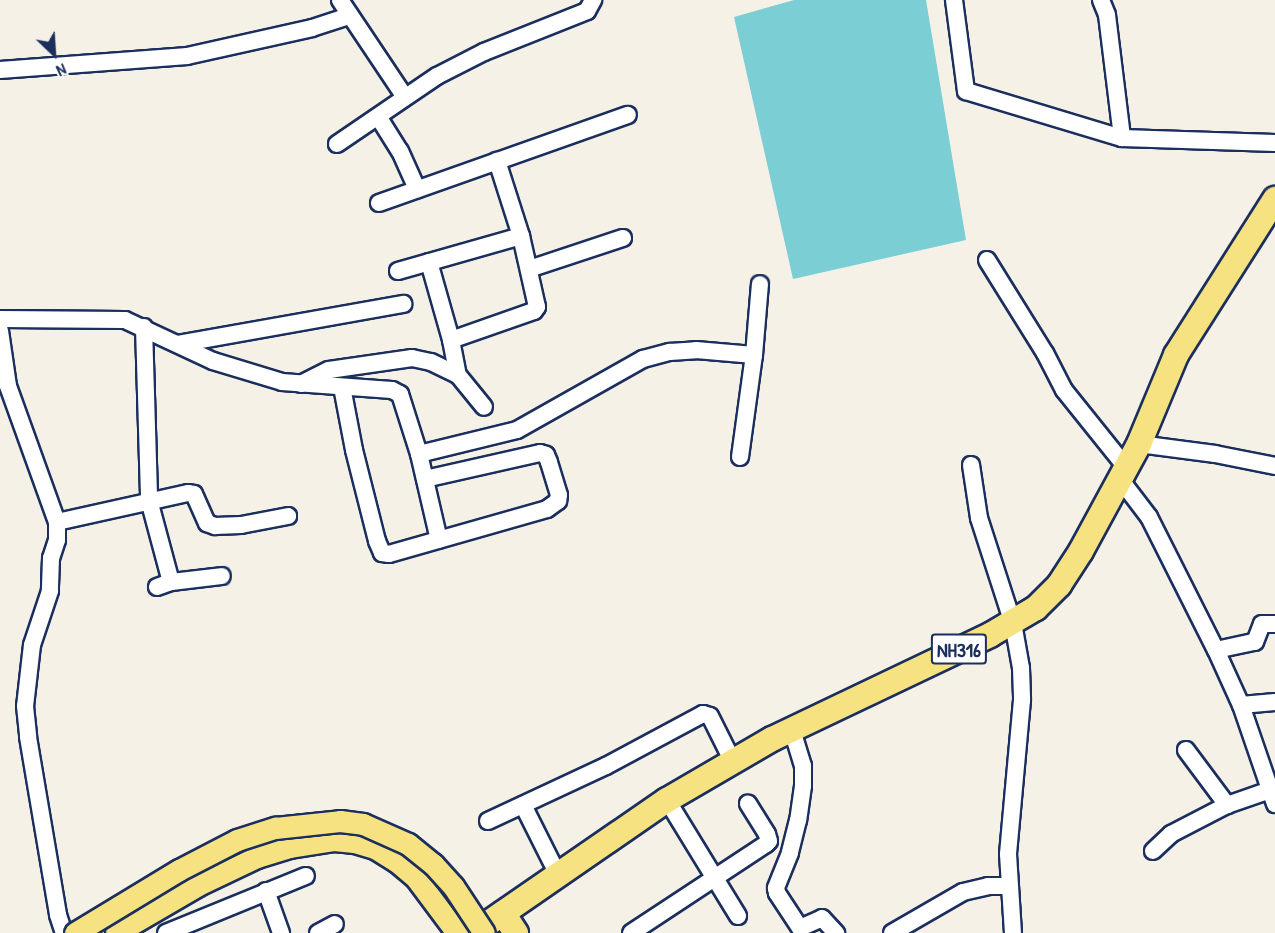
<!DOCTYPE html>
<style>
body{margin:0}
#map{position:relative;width:1275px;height:933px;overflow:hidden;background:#f6f1e7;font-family:"Patrick Hand",sans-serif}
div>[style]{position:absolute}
.water>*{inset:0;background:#7cced5}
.roads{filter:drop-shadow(2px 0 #1b2f5e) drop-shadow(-2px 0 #1b2f5e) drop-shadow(0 2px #1b2f5e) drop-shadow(0 -2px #1b2f5e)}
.minor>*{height:16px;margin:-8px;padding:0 8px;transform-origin:8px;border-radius:8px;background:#fff}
.major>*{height:21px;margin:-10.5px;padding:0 10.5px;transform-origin:10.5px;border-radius:10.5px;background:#f7e281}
.highway>*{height:24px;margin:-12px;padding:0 12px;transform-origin:12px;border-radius:12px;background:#f7e281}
.bridges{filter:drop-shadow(2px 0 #1b2f5e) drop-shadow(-2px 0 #1b2f5e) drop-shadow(0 2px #1b2f5e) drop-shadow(0 -2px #1b2f5e)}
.major-bridge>*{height:21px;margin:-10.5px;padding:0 10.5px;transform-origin:10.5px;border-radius:10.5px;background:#f7e281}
span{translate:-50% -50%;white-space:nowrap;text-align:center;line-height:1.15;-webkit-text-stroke:4.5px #fff;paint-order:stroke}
.shield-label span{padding:2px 4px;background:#fff;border:2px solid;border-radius:4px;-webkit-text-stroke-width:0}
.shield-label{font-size:20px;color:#1b2f5e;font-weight:700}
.north{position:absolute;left:24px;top:24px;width:60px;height:60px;-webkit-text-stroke:4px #fff;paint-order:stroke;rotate:155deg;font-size:16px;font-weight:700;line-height:24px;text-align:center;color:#1b2f5e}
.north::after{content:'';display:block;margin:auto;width:21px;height:27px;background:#1b2f5e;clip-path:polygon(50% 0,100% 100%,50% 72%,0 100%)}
</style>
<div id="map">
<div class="water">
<div style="clip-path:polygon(794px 0,926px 0,966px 240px,793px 279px,734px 17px)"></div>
</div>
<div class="roads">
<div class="minor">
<div style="left:340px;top:0;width:117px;rotate:56.2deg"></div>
<div style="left:954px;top:0;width:92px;rotate:82.5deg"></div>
<div style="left:966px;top:91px;width:163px;rotate:16.8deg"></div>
<div style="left:1122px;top:138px;width:153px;rotate:1.9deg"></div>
<div style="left:1101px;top:0;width:16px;rotate:68deg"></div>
<div style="left:1107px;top:15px;width:124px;rotate:83deg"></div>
<div style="left:0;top:70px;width:188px;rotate:-4.3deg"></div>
<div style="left:187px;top:56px;width:128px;rotate:-12.6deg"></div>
<div style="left:312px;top:28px;width:40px;rotate:-18deg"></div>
<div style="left:379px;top:118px;width:39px;rotate:58deg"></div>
<div style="left:400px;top:151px;width:42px;rotate:65.9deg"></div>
<div style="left:337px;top:144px;width:121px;rotate:-34.2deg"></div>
<div style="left:437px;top:76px;width:53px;rotate:-27.1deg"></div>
<div style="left:484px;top:52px;width:111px;rotate:-21.7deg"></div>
<div style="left:587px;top:11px;width:13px;rotate:-61deg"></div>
<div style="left:379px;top:203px;width:264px;rotate:-19.5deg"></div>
<div style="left:987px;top:260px;width:110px;rotate:58.1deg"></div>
<div style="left:1045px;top:353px;width:42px;rotate:62.8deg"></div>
<div style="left:1064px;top:390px;width:99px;rotate:51.2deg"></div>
<div style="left:429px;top:262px;width:81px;rotate:74.2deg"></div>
<div style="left:451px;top:340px;width:36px;rotate:79deg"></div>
<div style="left:529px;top:269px;width:99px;rotate:-18.3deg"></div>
<div style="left:398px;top:271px;width:128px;rotate:-15.9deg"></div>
<div style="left:0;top:319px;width:125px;rotate:0.5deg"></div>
<div style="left:125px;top:320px;width:97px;rotate:25deg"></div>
<div style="left:213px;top:361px;width:72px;rotate:16.9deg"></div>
<div style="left:282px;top:382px;width:110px;rotate:4.2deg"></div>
<div style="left:392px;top:390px;width:9px;rotate:27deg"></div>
<div style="left:400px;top:394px;width:63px;rotate:72.4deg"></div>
<div style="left:419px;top:454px;width:88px;rotate:76.9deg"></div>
<div style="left:144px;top:327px;width:173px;rotate:88.3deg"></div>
<div style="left:149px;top:500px;width:85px;rotate:75deg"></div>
<div style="left:0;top:331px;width:56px;rotate:81.7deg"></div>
<div style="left:8px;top:386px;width:145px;rotate:70.2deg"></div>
<div style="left:57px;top:522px;width:18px;rotate:90deg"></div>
<div style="left:57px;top:540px;width:19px;rotate:108deg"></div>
<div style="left:51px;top:558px;width:33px;rotate:92deg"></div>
<div style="left:50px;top:591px;width:57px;rotate:108.4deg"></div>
<div style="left:32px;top:645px;width:61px;rotate:96.5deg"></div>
<div style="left:25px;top:706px;width:31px;rotate:84deg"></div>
<div style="left:28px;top:737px;width:181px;rotate:80.4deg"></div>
<div style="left:58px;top:915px;width:19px;rotate:72deg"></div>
<div style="left:451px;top:340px;width:88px;rotate:-19.3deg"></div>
<div style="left:534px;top:311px;width:5px;rotate:-53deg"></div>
<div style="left:537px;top:307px;width:73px;rotate:-102.7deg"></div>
<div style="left:521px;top:236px;width:79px;rotate:-107.7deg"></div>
<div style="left:178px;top:344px;width:229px;rotate:-10.1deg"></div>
<div style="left:301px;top:384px;width:31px;rotate:-27deg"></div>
<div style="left:329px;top:370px;width:84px;rotate:-8.2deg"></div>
<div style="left:412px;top:358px;width:19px;rotate:12deg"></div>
<div style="left:431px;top:362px;width:30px;rotate:26deg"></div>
<div style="left:458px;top:375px;width:41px;rotate:50.9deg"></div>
<div style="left:342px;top:387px;width:64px;rotate:79.2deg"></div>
<div style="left:354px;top:450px;width:94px;rotate:75.8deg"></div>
<div style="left:377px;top:541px;width:13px;rotate:67deg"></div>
<div style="left:382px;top:553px;width:7px;rotate:8deg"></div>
<div style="left:389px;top:554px;width:164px;rotate:-15.9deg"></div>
<div style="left:547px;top:509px;width:14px;rotate:-36deg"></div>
<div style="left:558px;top:501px;width:6px;rotate:-81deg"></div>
<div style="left:559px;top:495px;width:34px;rotate:-107deg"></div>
<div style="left:549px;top:462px;width:8px;rotate:-113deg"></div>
<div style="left:546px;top:455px;width:6px;rotate:-162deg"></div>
<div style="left:540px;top:453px;width:118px;rotate:167.3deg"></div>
<div style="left:1139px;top:444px;width:77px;rotate:7.5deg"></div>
<div style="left:1215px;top:454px;width:61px;rotate:11.3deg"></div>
<div style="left:419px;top:454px;width:101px;rotate:-13.8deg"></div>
<div style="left:517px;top:430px;width:145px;rotate:-29.4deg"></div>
<div style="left:643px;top:359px;width:28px;rotate:-15deg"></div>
<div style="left:670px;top:352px;width:26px;rotate:-4deg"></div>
<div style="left:696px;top:350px;width:58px;rotate:4.9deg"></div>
<div style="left:740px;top:457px;width:103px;rotate:-82.2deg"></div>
<div style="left:754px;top:355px;width:71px;rotate:-85.2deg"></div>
<div style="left:971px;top:465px;width:54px;rotate:81.4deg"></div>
<div style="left:979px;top:518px;width:110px;rotate:72.1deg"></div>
<div style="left:1013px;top:623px;width:46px;rotate:79.9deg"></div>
<div style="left:1021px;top:668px;width:32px;rotate:88deg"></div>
<div style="left:1022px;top:700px;width:155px;rotate:95.2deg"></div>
<div style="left:1008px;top:854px;width:79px;rotate:86.4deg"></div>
<div style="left:1120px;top:479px;width:48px;rotate:52.7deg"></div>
<div style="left:1149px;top:517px;width:149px;rotate:63.3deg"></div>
<div style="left:1216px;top:650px;width:60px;rotate:65.6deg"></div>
<div style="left:1241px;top:705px;width:105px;rotate:71deg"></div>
<div style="left:57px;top:522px;width:134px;rotate:-12.5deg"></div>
<div style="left:188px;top:493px;width:6px;rotate:9deg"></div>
<div style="left:194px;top:494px;width:32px;rotate:66deg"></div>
<div style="left:207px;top:523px;width:9px;rotate:21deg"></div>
<div style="left:215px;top:526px;width:26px;rotate:-2deg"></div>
<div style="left:241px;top:525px;width:48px;rotate:-10.8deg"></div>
<div style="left:157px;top:587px;width:15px;rotate:-20deg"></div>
<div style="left:171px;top:582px;width:51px;rotate:-6.7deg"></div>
<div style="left:1216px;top:650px;width:40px;rotate:-12deg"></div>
<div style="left:1255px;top:642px;width:19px;rotate:-69deg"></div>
<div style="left:1262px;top:624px;width:13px"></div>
<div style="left:1241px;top:705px;width:34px;rotate:-5deg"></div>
<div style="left:792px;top:730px;width:38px;rotate:73deg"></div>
<div style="left:803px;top:766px;width:20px;rotate:90deg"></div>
<div style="left:803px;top:786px;width:34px;rotate:98deg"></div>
<div style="left:798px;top:820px;width:34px;rotate:104deg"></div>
<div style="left:790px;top:853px;width:38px;rotate:112deg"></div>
<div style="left:776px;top:888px;width:5px;rotate:79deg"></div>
<div style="left:777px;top:893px;width:42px;rotate:56.7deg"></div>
<div style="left:800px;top:928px;width:24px;rotate:-24deg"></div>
<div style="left:822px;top:918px;width:21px;rotate:47deg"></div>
<div style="left:1186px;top:750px;width:69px;rotate:53.3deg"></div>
<div style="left:667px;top:800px;width:136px;rotate:58.5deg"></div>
<div style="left:523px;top:805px;width:78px;rotate:63.4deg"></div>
<div style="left:488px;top:821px;width:130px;rotate:-25deg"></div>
<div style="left:606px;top:766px;width:110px;rotate:-28.2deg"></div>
<div style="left:703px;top:714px;width:7px;rotate:16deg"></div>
<div style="left:710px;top:716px;width:51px;rotate:63.4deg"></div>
<div style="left:1153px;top:851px;width:25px;rotate:-43deg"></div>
<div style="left:1171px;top:834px;width:63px;rotate:-27.4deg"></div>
<div style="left:1227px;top:805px;width:46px;rotate:-19.2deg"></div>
<div style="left:266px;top:891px;width:45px;rotate:70.3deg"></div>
<div style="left:166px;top:933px;width:151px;rotate:-22.2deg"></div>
<div style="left:318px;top:933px;width:19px;rotate:-28deg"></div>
<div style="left:631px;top:933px;width:162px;rotate:-33.4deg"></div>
<div style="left:766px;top:844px;width:4px;rotate:-45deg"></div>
<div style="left:769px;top:841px;width:7px;rotate:-106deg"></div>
<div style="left:767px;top:834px;width:36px;rotate:-122deg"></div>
<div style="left:892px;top:933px;width:82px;rotate:-30deg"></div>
<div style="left:963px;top:892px;width:26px;rotate:-13deg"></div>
<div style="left:988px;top:886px;width:20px"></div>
</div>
<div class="major">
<div style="left:116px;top:933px;width:95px;rotate:-30.3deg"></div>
<div style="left:198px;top:885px;width:65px;rotate:-25.4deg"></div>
<div style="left:257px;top:857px;width:34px;rotate:-17deg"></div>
<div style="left:290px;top:847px;width:45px;rotate:-9deg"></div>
<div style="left:334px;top:840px;width:20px;rotate:6deg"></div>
<div style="left:354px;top:842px;width:22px;rotate:16deg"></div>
<div style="left:375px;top:848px;width:25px;rotate:32deg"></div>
<div style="left:396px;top:861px;width:26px;rotate:40deg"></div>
<div style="left:416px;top:878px;width:69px;rotate:53.3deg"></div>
</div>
<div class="highway">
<div style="left:503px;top:913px;width:24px;rotate:57deg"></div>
<div style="left:474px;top:933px;width:234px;rotate:-34.6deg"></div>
<div style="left:667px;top:800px;width:121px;rotate:-30.2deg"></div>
<div style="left:772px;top:739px;width:242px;rotate:-25.5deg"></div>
<div style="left:990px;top:635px;width:53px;rotate:-30.4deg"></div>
<div style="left:1036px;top:608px;width:33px;rotate:-45deg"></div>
<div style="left:1059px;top:585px;width:40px;rotate:-57.1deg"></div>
<div style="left:1081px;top:551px;width:122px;rotate:-61.5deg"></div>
<div style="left:1139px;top:444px;width:96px;rotate:-67.4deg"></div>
<div style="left:1176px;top:355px;width:185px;rotate:-57.6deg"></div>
</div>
</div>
<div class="bridges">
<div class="major-bridge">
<div style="left:75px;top:933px;width:122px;rotate:-31.2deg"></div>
<div style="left:179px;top:870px;width:65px;rotate:-27.3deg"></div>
<div style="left:237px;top:840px;width:40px;rotate:-18deg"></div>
<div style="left:275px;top:828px;width:65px;rotate:-6.1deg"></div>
<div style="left:340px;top:821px;width:23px;rotate:7deg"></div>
<div style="left:363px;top:824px;width:49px;rotate:24deg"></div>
<div style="left:408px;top:844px;width:32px;rotate:39deg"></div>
<div style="left:433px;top:864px;width:30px;rotate:48deg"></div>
<div style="left:453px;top:886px;width:56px;rotate:56.6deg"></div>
</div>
</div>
<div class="shield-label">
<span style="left:959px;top:649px">NH316</span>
</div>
<div class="north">N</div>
</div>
